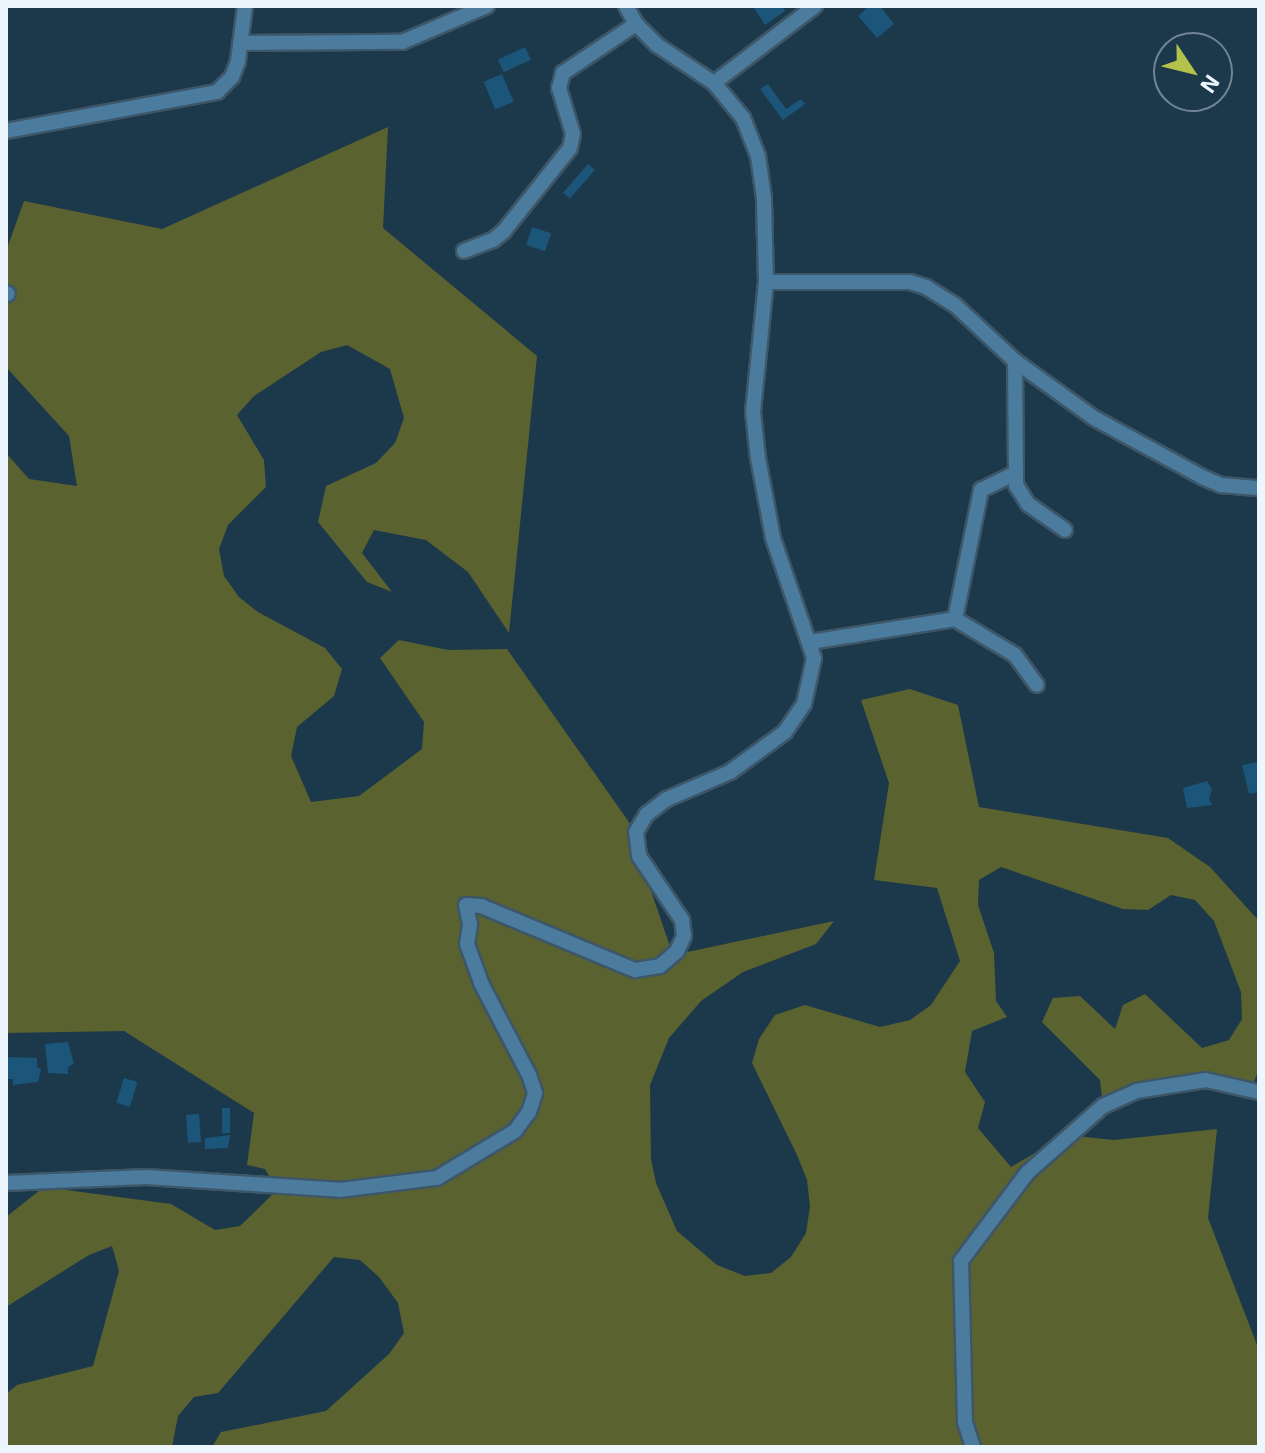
<!DOCTYPE html>
<style>
body{margin:0}
#map{position:relative;width:1265px;height:1453px;overflow:hidden;background:#1c384b;font-family:"Exo 2",sans-serif}
div>[style]{position:absolute}
.green>*{inset:0;background:#5a622f}
.building>*{inset:0;background:#1b567a;transform-origin:0 0}
.roads{filter:drop-shadow(2px 0 #3d5668) drop-shadow(-2px 0 #3d5668) drop-shadow(0 2px #3d5668) drop-shadow(0 -2px #3d5668)}
.street>*{height:14px;margin:-7px;padding:0 7px;transform-origin:7px;border-radius:7px;background:#4b7b9d}
span{translate:-50% -50%;white-space:nowrap;text-align:center;line-height:1.15;-webkit-text-stroke:6px #1c384b;paint-order:stroke}
.frame{position:absolute;inset:0;border:8px solid #edf6fe;pointer-events:none}
.north{position:absolute;left:1153px;top:32px;width:80px;height:80px;box-sizing:border-box;background:#1c384b;border:2px solid #708493;border-radius:50%;rotate:125deg;font-size:22px;font-weight:700;line-height:32px;text-align:center;color:#edf6fe}
.north::after{content:'';display:block;margin:auto;width:28px;height:36px;background:#b3c24b;clip-path:polygon(50% 0,100% 100%,50% 72%,0 100%)}
</style>
<div id="map">
<div class="green">
<div style="clip-path:polygon(388px 127px,383px 228px,537px 356px,509px 633px,468px 572px,426px 540px,374px 530px,362px 553px,392px 592px,367px 582px,318px 522px,326px 486px,376px 463px,395px 443px,404px 418px,390px 369px,347px 345px,321px 352px,254px 396px,237px 415px,264px 460px,266px 487px,228px 525px,219px 549px,224px 576px,239px 597px,258px 612px,325px 648px,342px 669px,334px 696px,297px 727px,291px 756px,311px 802px,359px 796px,422px 749px,424px 722px,380px 658px,399px 640px,448px 650px,507px 649px,636px 832px,639px 856px,673px 955px,834px 921px,816px 944px,743px 972px,701px 1001px,669px 1038px,650px 1085px,651px 1159px,656px 1183px,677px 1231px,717px 1265px,745px 1276px,771px 1273px,791px 1257px,806px 1233px,810px 1206px,807px 1180px,797px 1155px,752px 1063px,759px 1039px,775px 1015px,805px 1005px,880px 1027px,910px 1020px,931px 1005px,960px 961px,937px 888px,874px 880px,889px 783px,861px 700px,910px 689px,958px 705px,979px 807px,1168px 838px,1210px 867px,1259px 921px,1259px 1068px,1251px 1091px,1205px 1080px,1103px 1106px,1100px 1080px,1042px 1022px,1053px 998px,1080px 996px,1115px 1029px,1123px 1005px,1145px 994px,1202px 1048px,1229px 1040px,1242px 1019px,1241px 992px,1214px 921px,1195px 900px,1171px 895px,1148px 910px,1123px 909px,1001px 867px,979px 880px,978px 905px,994px 953px,996px 1001px,1007px 1017px,972px 1031px,965px 1072px,985px 1102px,978px 1128px,1011px 1167px,1066px 1135px,1114px 1140px,1217px 1129px,1208px 1218px,1259px 1350px,1259px 1447px,212px 1447px,221px 1432px,326px 1411px,389px 1354px,404px 1333px,398px 1303px,379px 1277px,360px 1260px,334px 1257px,218px 1393px,194px 1397px,178px 1416px,172px 1447px,6px 1447px,6px 1394px,17px 1385px,93px 1366px,119px 1271px,112px 1246px,89px 1255px,6px 1307px,6px 1217px,44px 1187px,171px 1204px,215px 1230px,240px 1226px,277px 1190px,265px 1169px,247px 1165px,254px 1113px,124px 1031px,6px 1033px,6px 453px,29px 479px,77px 486px,69px 436px,6px 367px,6px 251px,24px 201px,162px 229px)"></div>
</div>
<div class="building">
<div style="clip-path:polygon(757px 6px,782px 6px,785px 11px,765px 25px,754px 8px)"></div>
<div style="clip-path:polygon(869px 6px,880px 6px,894px 24px,877px 38px,858px 16px)"></div>
<div style="left:525px;top:47px;width:14px;height:30px;rotate:65deg"></div>
<div style="left:502px;top:74px;width:30px;height:20px;rotate:67deg"></div>
<div style="clip-path:polygon(768px 84px,786px 109px,801px 99px,805px 104px,783px 120px,760px 89px)"></div>
<div style="left:588px;top:164px;width:9px;height:38px;rotate:41deg"></div>
<div style="left:532px;top:227px;width:20px;height:19px;rotate:18deg"></div>
<div style="clip-path:polygon(1259px 762px,1259px 792px,1249px 794px,1242px 765px)"></div>
<div style="clip-path:polygon(1207px 781px,1212px 789px,1209px 799px,1212px 805px,1187px 808px,1183px 788px)"></div>
<div style="clip-path:polygon(68px 1042px,74px 1064px,68px 1067px,68px 1074px,48px 1073px,45px 1044px)"></div>
<div style="clip-path:polygon(6px 1057px,37px 1058px,37px 1067px,41px 1069px,38px 1082px,13px 1085px,13px 1079px,8px 1079px)"></div>
<div style="left:124px;top:1078px;width:14px;height:26px;rotate:17deg"></div>
<div style="left:222px;top:1108px;width:8px;height:25px"></div>
<div style="left:199px;top:1114px;width:28px;height:13px;rotate:86deg"></div>
<div style="clip-path:polygon(230px 1135px,228px 1148px,205px 1149px,205px 1138px)"></div>
</div>
<div class="roads">
<div class="street">
<div style="left:240px;top:43px;width:162px;rotate:-0.4deg"></div>
<div style="left:402px;top:42px;width:92px;rotate:-23deg"></div>
<div style="left:714px;top:83px;width:127px;rotate:-37.3deg"></div>
<div style="left:6px;top:131px;width:215px;rotate:-10.5deg"></div>
<div style="left:217px;top:92px;width:21px;rotate:-45deg"></div>
<div style="left:232px;top:77px;width:17px;rotate:-69deg"></div>
<div style="left:238px;top:61px;width:55px;rotate:-82.7deg"></div>
<div style="left:464px;top:251px;width:31px;rotate:-21deg"></div>
<div style="left:493px;top:240px;width:14px;rotate:-39deg"></div>
<div style="left:504px;top:231px;width:106px;rotate:-51.5deg"></div>
<div style="left:570px;top:148px;width:14px;rotate:-78deg"></div>
<div style="left:573px;top:134px;width:48px;rotate:-106.9deg"></div>
<div style="left:559px;top:88px;width:16px;rotate:-75deg"></div>
<div style="left:563px;top:73px;width:88px;rotate:-33.9deg"></div>
<div style="left:766px;top:282px;width:144px"></div>
<div style="left:910px;top:282px;width:17px;rotate:17deg"></div>
<div style="left:926px;top:287px;width:34px;rotate:32deg"></div>
<div style="left:955px;top:305px;width:82px;rotate:43deg"></div>
<div style="left:1015px;top:361px;width:97px;rotate:35.8deg"></div>
<div style="left:1094px;top:418px;width:123px;rotate:28.6deg"></div>
<div style="left:1202px;top:477px;width:21px;rotate:23deg"></div>
<div style="left:1221px;top:485px;width:38px;rotate:5deg"></div>
<div style="left:6px;top:293px;width:2px;rotate:27deg"></div>
<div style="left:1015px;top:361px;width:124px;rotate:89.5deg"></div>
<div style="left:1016px;top:485px;width:22px;rotate:58deg"></div>
<div style="left:1028px;top:504px;width:45px;rotate:35.1deg"></div>
<div style="left:955px;top:619px;width:132px;rotate:-78.6deg"></div>
<div style="left:981px;top:490px;width:39px;rotate:-26deg"></div>
<div style="left:810px;top:642px;width:147px;rotate:-9deg"></div>
<div style="left:955px;top:619px;width:70px;rotate:31deg"></div>
<div style="left:1015px;top:655px;width:37px;rotate:54deg"></div>
<div style="left:6px;top:1183px;width:140px;rotate:-2.5deg"></div>
<div style="left:146px;top:1177px;width:194px;rotate:3.8deg"></div>
<div style="left:340px;top:1190px;width:98px;rotate:-7.1deg"></div>
<div style="left:437px;top:1178px;width:91px;rotate:-31.1deg"></div>
<div style="left:515px;top:1131px;width:24px;rotate:-54deg"></div>
<div style="left:529px;top:1112px;width:20px;rotate:-72deg"></div>
<div style="left:535px;top:1093px;width:19px;rotate:-108deg"></div>
<div style="left:529px;top:1075px;width:102px;rotate:-117.6deg"></div>
<div style="left:482px;top:985px;width:44px;rotate:-110.1deg"></div>
<div style="left:467px;top:944px;width:20px;rotate:-81deg"></div>
<div style="left:470px;top:924px;width:19px;rotate:-102deg"></div>
<div style="left:466px;top:905px;width:15px;rotate:4deg"></div>
<div style="left:481px;top:906px;width:167px;rotate:22.6deg"></div>
<div style="left:635px;top:970px;width:25px;rotate:-9deg"></div>
<div style="left:660px;top:966px;width:23px;rotate:-41deg"></div>
<div style="left:677px;top:951px;width:17px;rotate:-65deg"></div>
<div style="left:684px;top:936px;width:16px;rotate:-97deg"></div>
<div style="left:682px;top:920px;width:77px;rotate:-123.9deg"></div>
<div style="left:639px;top:856px;width:24px;rotate:-97deg"></div>
<div style="left:636px;top:832px;width:21px;rotate:-59deg"></div>
<div style="left:647px;top:814px;width:25px;rotate:-37deg"></div>
<div style="left:667px;top:799px;width:69px;rotate:-23.2deg"></div>
<div style="left:730px;top:772px;width:68px;rotate:-36deg"></div>
<div style="left:785px;top:732px;width:34px;rotate:-56deg"></div>
<div style="left:804px;top:704px;width:47px;rotate:-77.7deg"></div>
<div style="left:814px;top:658px;width:127px;rotate:-108.9deg"></div>
<div style="left:773px;top:538px;width:81px;rotate:-100.6deg"></div>
<div style="left:758px;top:458px;width:46px;rotate:-96.2deg"></div>
<div style="left:753px;top:412px;width:131px;rotate:-84.3deg"></div>
<div style="left:766px;top:282px;width:84px;rotate:-91.4deg"></div>
<div style="left:764px;top:198px;width:42px;rotate:-98.1deg"></div>
<div style="left:758px;top:156px;width:41px;rotate:-111.5deg"></div>
<div style="left:743px;top:118px;width:45px;rotate:-129.6deg"></div>
<div style="left:714px;top:83px;width:69px;rotate:-146.3deg"></div>
<div style="left:657px;top:45px;width:30px;rotate:-135deg"></div>
<div style="left:636px;top:24px;width:21px;rotate:-119deg"></div>
<div style="left:973px;top:1447px;width:26px;rotate:-108deg"></div>
<div style="left:965px;top:1422px;width:161px;rotate:-91.4deg"></div>
<div style="left:961px;top:1261px;width:110px;rotate:-53.1deg"></div>
<div style="left:1027px;top:1173px;width:101px;rotate:-41.4deg"></div>
<div style="left:1103px;top:1106px;width:36px;rotate:-24deg"></div>
<div style="left:1136px;top:1091px;width:71px;rotate:-8.9deg"></div>
<div style="left:1206px;top:1080px;width:54px;rotate:12.8deg"></div>
</div>
</div>
<div class="frame"></div>
<div class="north">N</div>
</div>
